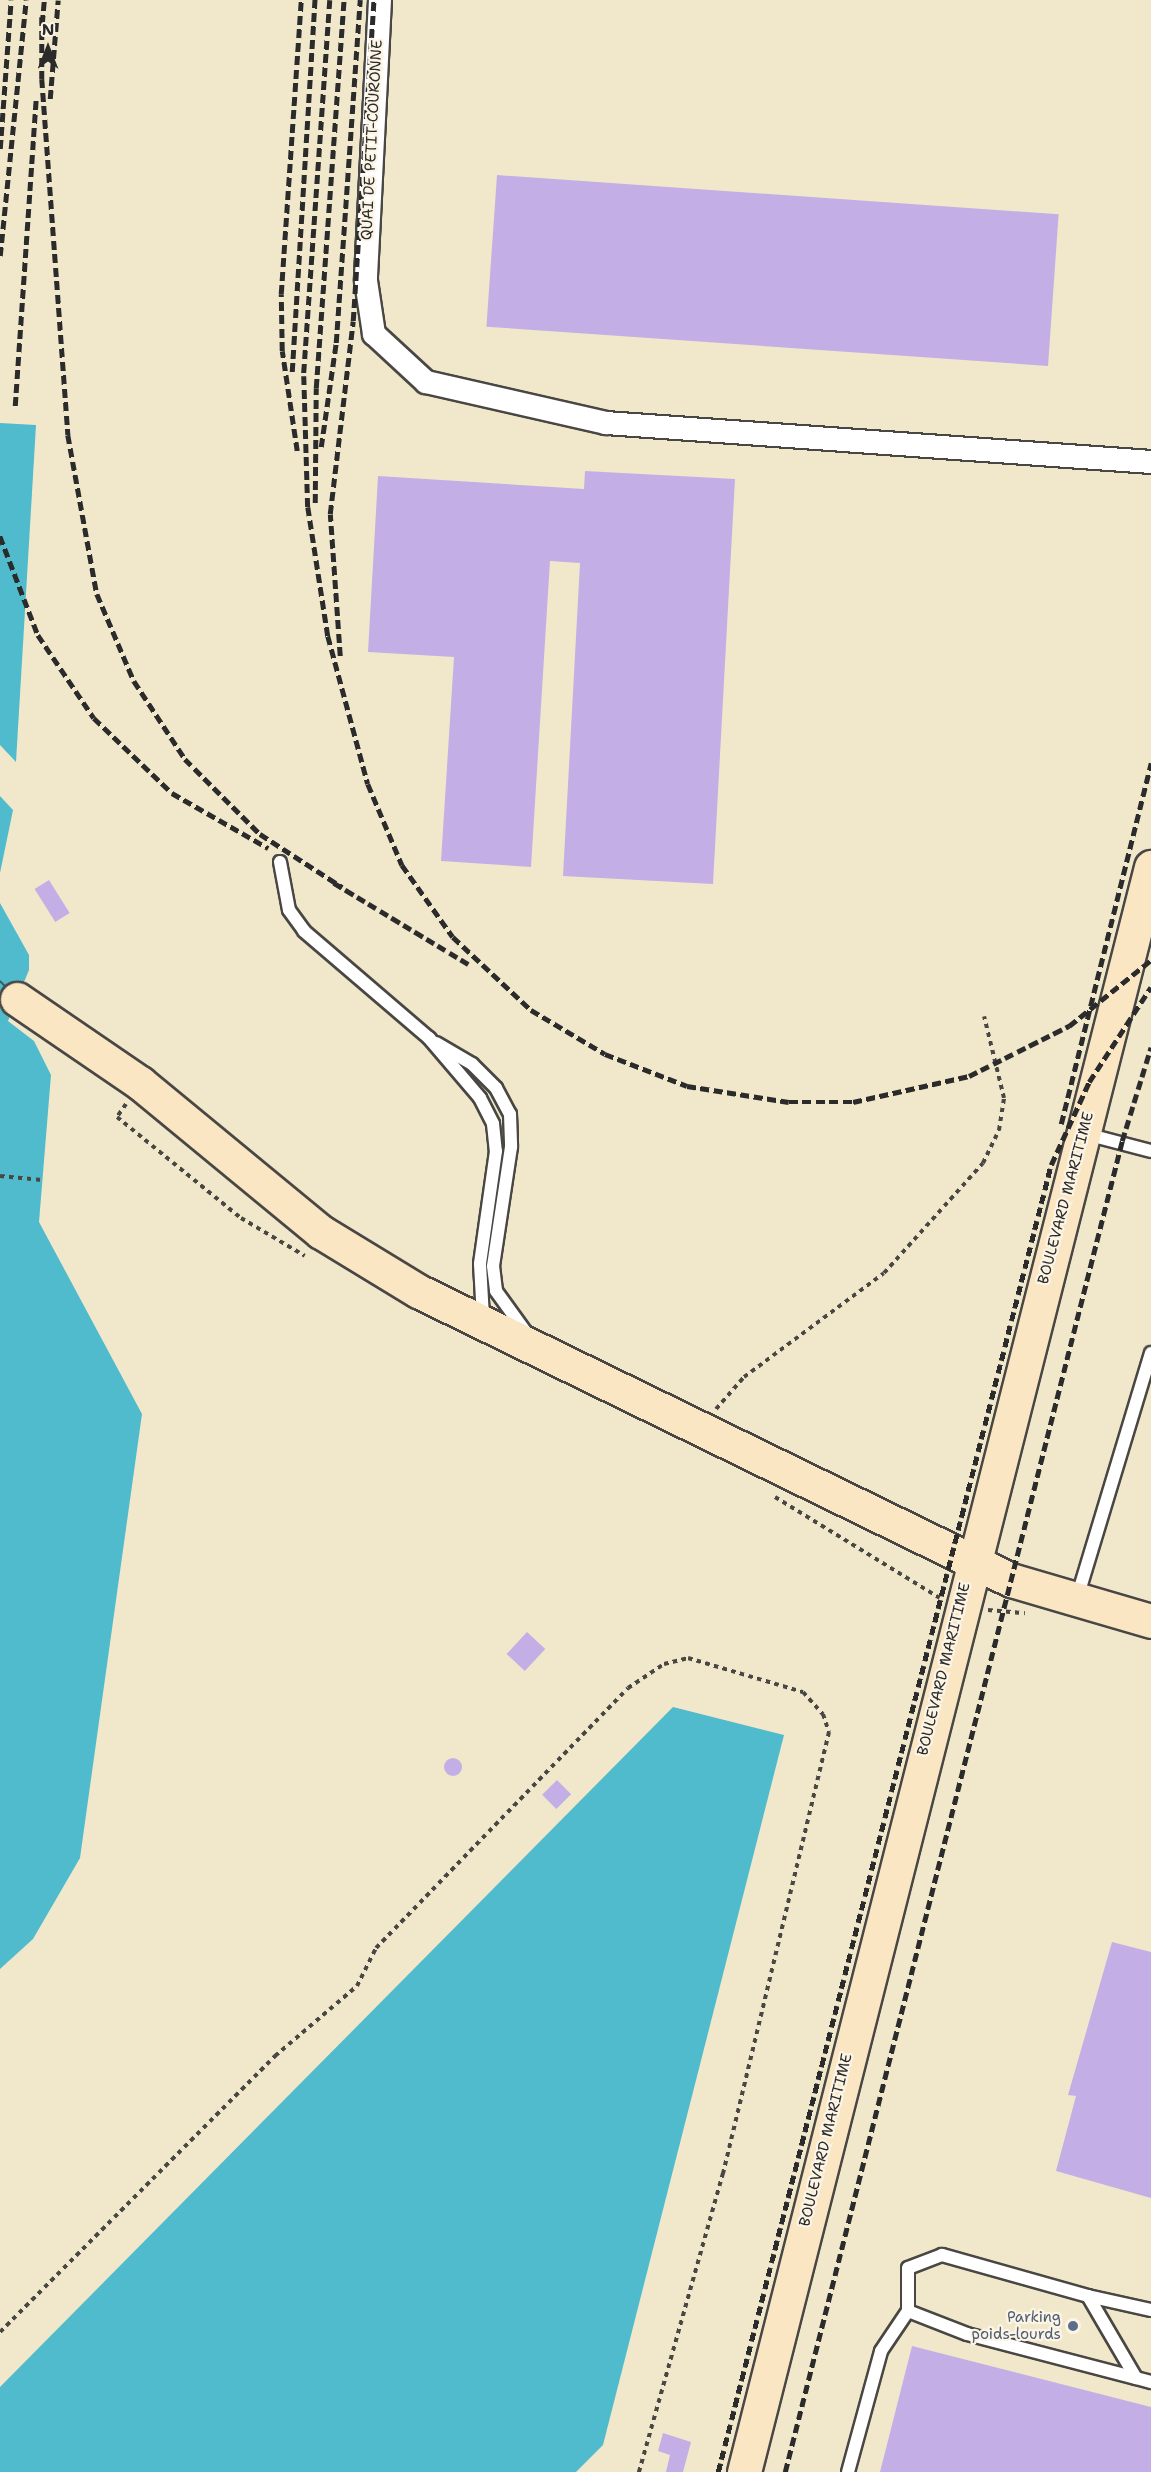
<!DOCTYPE html>
<style>
body{margin:0}
#map{position:relative;width:1151px;height:2472px;overflow:hidden;background:#f1e8cb;font-family:"Shantell Sans",sans-serif}
div>[style]{position:absolute}
.water>*{inset:0;background:#50bbcc}
.ferry>*{height:1.5px;margin-top:-0.75px;transform-origin:0;background:repeating-linear-gradient(90deg,#385d63 0 8px,transparent 0 14px)}
.building>*{inset:0;background:#c3afe6;transform-origin:0 0}
.round{border-radius:50%}
.path>*{height:4px;margin-top:-2px;transform-origin:0;background:repeating-linear-gradient(90deg,#494743 0 4.5px,transparent 0 9px)}
.roads{filter:drop-shadow(2px 0 #494743) drop-shadow(-2px 0 #494743) drop-shadow(0 2px #494743) drop-shadow(0 -2px #494743)}
.lane>*{height:12px;margin:-6px;padding:0 6px;transform-origin:6px;border-radius:6px;background:#fff}
.street>*{height:22px;margin:-11px;padding:0 11px;transform-origin:11px;border-radius:11px;background:#fff}
.secondary>*{height:33px;margin:-16.5px;padding:0 16.5px;transform-origin:16.5px;border-radius:16.5px;background:#fbe6c4}
.rail>*{height:4.5px;margin-top:-2.25px;transform-origin:0;background:repeating-linear-gradient(90deg,#2b2b2b 0 9px,transparent 0 13.5px)}
.dots>*{width:16px;height:16px;translate:-50% -50%;box-sizing:border-box;border:3px solid #fcf5e5;border-radius:50%}
span{translate:-50% -50%;white-space:nowrap;text-align:center;line-height:1.15;-webkit-text-stroke:4.5px #fcf5e5;paint-order:stroke}
.street-label{font-size:15px;color:#2b2b2b}
.service-label{font-size:15px;color:#4e5e75}
.right{translate:-100% -50%;text-align:right}
.north{position:absolute;left:18px;top:18px;width:60px;height:60px;-webkit-text-stroke:4px #fcf5e5;paint-order:stroke;rotate:0deg;font-size:16px;font-weight:700;line-height:24px;text-align:center;color:#2b2b2b}
.north::after{content:'';display:block;margin:auto;width:21px;height:27px;background:#2b2b2b;clip-path:polygon(50% 0,100% 100%,50% 72%,0 100%)}
</style>
<div id="map">
<div class="water">
<div style="clip-path:polygon(0 423px,36px 425px,16px 762px,0 745px)"></div>
<div style="clip-path:polygon(0 796px,13px 810px,0 873px)"></div>
<div style="clip-path:polygon(0 903px,29px 955px,29px 970px,8px 1021px,34px 1041px,51px 1075px,39px 1222px,142px 1414px,80px 1858px,33px 1939px,0 1969px)"></div>
<div style="clip-path:polygon(673px 1707px,784px 1735px,603px 2445px,576px 2472px,0 2472px,0 2387px)"></div>
</div>
<div class="ferry">
<div style="left:0;top:981px;width:11px;rotate:45deg"></div>
</div>
<div class="building">
<div style="left:497px;top:175px;width:563px;height:152px;rotate:4deg"></div>
<div style="clip-path:polygon(585px 471px,735px 479px,713px 884px,563px 876px,580px 563px,550px 561px,531px 867px,441px 861px,454px 657px,368px 652px,378px 476px,584px 489px)"></div>
<div style="left:49px;top:880px;width:39px;height:17px;rotate:58deg"></div>
<div style="left:527px;top:1632px;width:25px;height:30px;rotate:43deg"></div>
<div class="round" style="left:444px;top:1758px;width:18px;height:18px"></div>
<div style="left:557px;top:1780px;width:20px;height:21px;rotate:45deg"></div>
<div style="clip-path:polygon(1112px 1942px,1151px 1952px,1151px 2198px,1056px 2171px,1076px 2096px,1068px 2095px)"></div>
<div style="clip-path:polygon(912px 2346px,1151px 2407px,1151px 2472px,880px 2472px)"></div>
<div style="clip-path:polygon(663px 2433px,691px 2442px,683px 2472px,666px 2472px,670px 2455px,658px 2451px)"></div>
</div>
<div class="path">
<div style="left:126px;top:1104px;width:16px;rotate:125deg"></div>
<div style="left:117px;top:1117px;width:160px;rotate:39.2deg"></div>
<div style="left:241px;top:1218px;width:74px;rotate:30.7deg"></div>
<div style="left:0;top:1176px;width:42px;rotate:5.4deg"></div>
<div style="left:716px;top:1409px;width:43px;rotate:-48.8deg"></div>
<div style="left:744px;top:1377px;width:174px;rotate:-36.6deg"></div>
<div style="left:884px;top:1273px;width:148px;rotate:-48deg"></div>
<div style="left:983px;top:1163px;width:37px;rotate:-64deg"></div>
<div style="left:999px;top:1130px;width:32px;rotate:-81deg"></div>
<div style="left:1004px;top:1098px;width:84px;rotate:-103.7deg"></div>
<div style="left:775px;top:1497px;width:193px;rotate:31.5deg"></div>
<div style="left:988px;top:1610px;width:37px;rotate:5deg"></div>
<div style="left:0;top:2332px;width:390px;rotate:-45.1deg"></div>
<div style="left:275px;top:2056px;width:108px;rotate:-40.5deg"></div>
<div style="left:357px;top:1986px;width:42px;rotate:-63.4deg"></div>
<div style="left:376px;top:1948px;width:362px;rotate:-45.9deg"></div>
<div style="left:628px;top:1688px;width:43px;rotate:-33.7deg"></div>
<div style="left:664px;top:1664px;width:25px;rotate:-14deg"></div>
<div style="left:688px;top:1658px;width:120px;rotate:16.5deg"></div>
<div style="left:803px;top:1692px;width:30px;rotate:48deg"></div>
<div style="left:823px;top:1714px;width:19px;rotate:72deg"></div>
<div style="left:829px;top:1732px;width:454px;rotate:103.5deg"></div>
<div style="left:723px;top:2173px;width:311px;rotate:105.7deg"></div>
</div>
<div class="roads">
<div class="lane">
<div style="left:280px;top:862px;width:49px;rotate:79.4deg"></div>
<div style="left:289px;top:910px;width:26px;rotate:54deg"></div>
<div style="left:304px;top:931px;width:165px;rotate:40.6deg"></div>
<div style="left:429px;top:1038px;width:79px;rotate:49.6deg"></div>
<div style="left:480px;top:1098px;width:29px;rotate:63deg"></div>
<div style="left:493px;top:1124px;width:27px;rotate:84deg"></div>
<div style="left:496px;top:1151px;width:114px;rotate:98.1deg"></div>
<div style="left:480px;top:1264px;width:54px;rotate:86.8deg"></div>
<div style="left:436px;top:1043px;width:42px;rotate:30.3deg"></div>
<div style="left:472px;top:1064px;width:34px;rotate:45deg"></div>
<div style="left:496px;top:1088px;width:30px;rotate:62deg"></div>
<div style="left:510px;top:1114px;width:33px;rotate:88deg"></div>
<div style="left:511px;top:1147px;width:120px;rotate:98.6deg"></div>
<div style="left:493px;top:1266px;width:25px;rotate:83deg"></div>
<div style="left:496px;top:1291px;width:49px;rotate:54.1deg"></div>
<div style="left:1086px;top:1134px;width:67px;rotate:14.7deg"></div>
<div style="left:1077px;top:1598px;width:256px;rotate:-73.2deg"></div>
<div style="left:1088px;top:2296px;width:65px;rotate:12.5deg"></div>
<div style="left:1136px;top:2378px;width:95px;rotate:-120.3deg"></div>
<div style="left:1088px;top:2296px;width:152px;rotate:-164.3deg"></div>
<div style="left:942px;top:2255px;width:36px;rotate:159deg"></div>
<div style="left:908px;top:2268px;width:43px;rotate:90deg"></div>
<div style="left:908px;top:2311px;width:63px;rotate:21.3deg"></div>
<div style="left:967px;top:2334px;width:175px;rotate:14.6deg"></div>
<div style="left:1136px;top:2378px;width:16px;rotate:15deg"></div>
<div style="left:848px;top:2472px;width:125px;rotate:-74.7deg"></div>
<div style="left:881px;top:2351px;width:48px;rotate:-56deg"></div>
</div>
<div class="street">
<div style="left:380px;top:0;width:281px;rotate:92.9deg"></div>
<div style="left:366px;top:281px;width:54px;rotate:81.4deg"></div>
<div style="left:374px;top:334px;width:71px;rotate:42.7deg"></div>
<div style="left:426px;top:382px;width:185px;rotate:12.8deg"></div>
<div style="left:606px;top:423px;width:546px;rotate:4.09deg"></div>
</div>
<div class="secondary">
<div style="left:17px;top:999px;width:149px;rotate:34.3deg"></div>
<div style="left:140px;top:1083px;width:234px;rotate:39.5deg"></div>
<div style="left:321px;top:1232px;width:114px;rotate:31.3deg"></div>
<div style="left:418px;top:1291px;width:660px;rotate:25.98deg"></div>
<div style="left:1011px;top:1580px;width:146px;rotate:16.3deg"></div>
<div style="left:744px;top:2472px;width:1656px;rotate:-75.77deg"></div>
</div>
</div>
<div class="rail">
<div style="left:330px;top:0;width:377px;rotate:94deg"></div>
<div style="left:304px;top:376px;width:131px;rotate:88.3deg"></div>
<div style="left:308px;top:507px;width:131px;rotate:81.2deg"></div>
<div style="left:328px;top:636px;width:153px;rotate:74.9deg"></div>
<div style="left:368px;top:784px;width:88px;rotate:67.2deg"></div>
<div style="left:402px;top:865px;width:88px;rotate:54.7deg"></div>
<div style="left:453px;top:937px;width:107px;rotate:43.1deg"></div>
<div style="left:531px;top:1010px;width:86px;rotate:30.7deg"></div>
<div style="left:605px;top:1054px;width:88px;rotate:21.3deg"></div>
<div style="left:687px;top:1086px;width:103px;rotate:8.9deg"></div>
<div style="left:789px;top:1102px;width:64px"></div>
<div style="left:853px;top:1102px;width:119px;rotate:-12.6deg"></div>
<div style="left:969px;top:1076px;width:112px;rotate:-26.6deg"></div>
<div style="left:1069px;top:1026px;width:105px;rotate:-38.8deg"></div>
<div style="left:42px;top:17px;width:62px;rotate:90deg"></div>
<div style="left:42px;top:79px;width:357px;rotate:85.8deg"></div>
<div style="left:68px;top:435px;width:162px;rotate:79.7deg"></div>
<div style="left:97px;top:594px;width:95px;rotate:67deg"></div>
<div style="left:134px;top:681px;width:93px;rotate:56.8deg"></div>
<div style="left:185px;top:759px;width:106px;rotate:45deg"></div>
<div style="left:260px;top:834px;width:98px;rotate:32.9deg"></div>
<div style="left:42px;top:24px;width:24px;rotate:-85deg"></div>
<div style="left:50px;top:99px;width:99px;rotate:-85.4deg"></div>
<div style="left:0;top:149px;width:149px;rotate:-85.8deg"></div>
<div style="left:0;top:256px;width:257px;rotate:-84.2deg"></div>
<div style="left:292px;top:372px;width:373px;rotate:-86.5deg"></div>
<div style="left:15px;top:406px;width:308px;rotate:-86.1deg"></div>
<div style="left:321px;top:447px;width:105px;rotate:-81.8deg"></div>
<div style="left:336px;top:343px;width:344px;rotate:-86deg"></div>
<div style="left:297px;top:451px;width:101px;rotate:-98.5deg"></div>
<div style="left:282px;top:351px;width:57px;rotate:-91deg"></div>
<div style="left:281px;top:294px;width:295px;rotate:-86.1deg"></div>
<div style="left:315px;top:503px;width:115px;rotate:-89.5deg"></div>
<div style="left:316px;top:388px;width:389px;rotate:-85.9deg"></div>
<div style="left:0;top:536px;width:106px;rotate:69deg"></div>
<div style="left:38px;top:635px;width:100px;rotate:56deg"></div>
<div style="left:94px;top:718px;width:108px;rotate:43.9deg"></div>
<div style="left:172px;top:793px;width:111px;rotate:29.8deg"></div>
<div style="left:340px;top:656px;width:142px;rotate:-94deg"></div>
<div style="left:330px;top:514px;width:194px;rotate:-83.2deg"></div>
<div style="left:353px;top:321px;width:322px;rotate:-86.3deg"></div>
<div style="left:334px;top:883px;width:159px;rotate:31.1deg"></div>
<div style="left:1061px;top:1124px;width:372px;rotate:-76deg"></div>
<div style="left:718px;top:2472px;width:1349px;rotate:-75.71deg"></div>
<div style="left:1051px;top:1165px;width:91px;rotate:-65.4deg"></div>
<div style="left:1089px;top:1082px;width:113px;rotate:-56.9deg"></div>
<div style="left:785px;top:2472px;width:1373px;rotate:-75.79deg"></div>
<div style="left:1122px;top:1141px;width:98px;rotate:-72.9deg"></div>
</div>
<div class="dots">
<div style="left:1073px;top:2326px;background:#5c6f8a"></div>
</div>
<div class="street-label">
<span style="left:372px;top:140px;rotate:-87deg">QUAI DE PETIT-COURONNE</span>
<span style="left:1066px;top:1198px;rotate:-75deg">BOULEVARD MARITIME</span>
<span style="left:944px;top:1669px;rotate:-76deg">BOULEVARD MARITIME</span>
<span style="left:826px;top:2140px;rotate:-76deg">BOULEVARD MARITIME</span>
</div>
<div class="service-label">
<span class="right" style="left:1061px;top:2326px">Parking<br>poids-lourds</span>
</div>
<div class="north">N</div>
</div>
